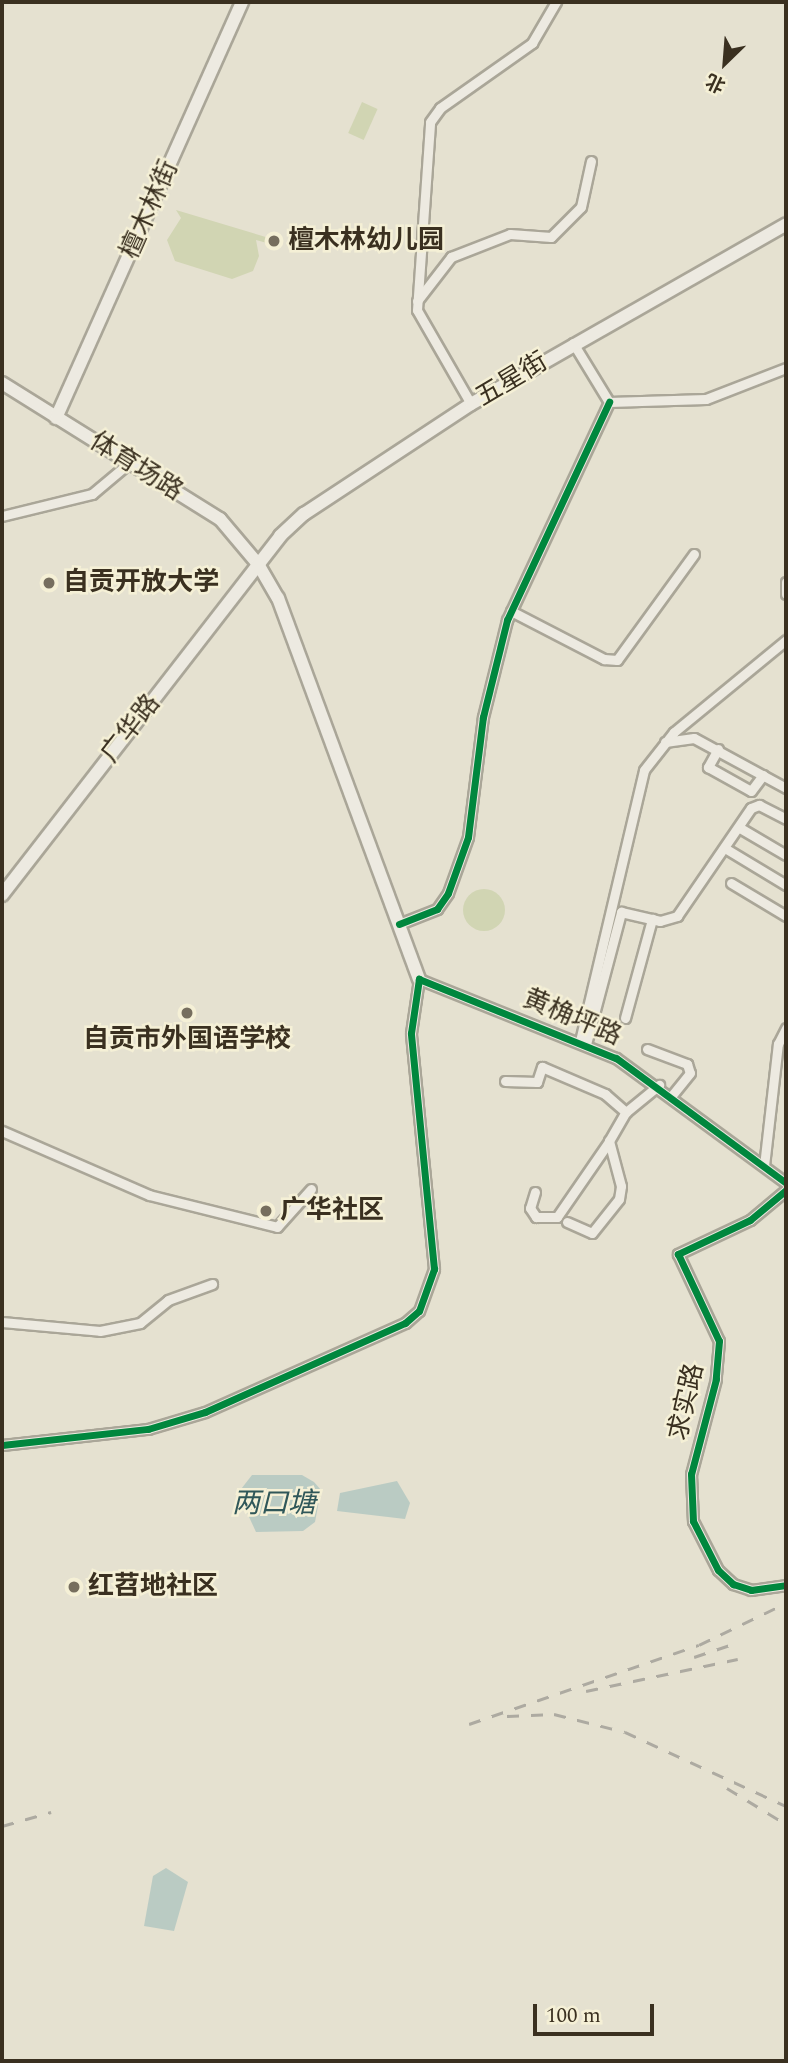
<!DOCTYPE html>
<meta charset="utf-8">
<style>
body{margin:0}
#map{position:relative;width:788px;height:2063px;overflow:hidden;background:#e5e1d0;font-family:Spectral,"Noto Sans SC",serif}
div>[style]{position:absolute}
.green>*{inset:0;background:#d1d5b3;transform-origin:0 0}
.round{border-radius:50%}
.water>*{inset:0;background:#bacbc3}
.roads{filter:drop-shadow(2px 0 #aaa698) drop-shadow(-2px 0 #aaa698) drop-shadow(0 2px #aaa698) drop-shadow(0 -2px #aaa698)}
.minor>*{height:9px;margin:-4.5px;padding:0 4.5px;transform-origin:4.5px;border-radius:4.5px;background:#edeae1}
.secondary>*{height:12px;margin:-6px;padding:0 6px;transform-origin:6px;border-radius:6px;background:#edeae1}
.rail>*{height:2.5px;margin-top:-1.25px;transform-origin:0;background:repeating-linear-gradient(90deg,#adaaa1 0 12px,transparent 0 24px)}
.cycleway>*{height:7px;margin:-3.5px;padding:0 3.5px;transform-origin:3.5px;border-radius:3.5px;background:#00873e}
.dots>*{width:19px;height:19px;translate:-50% -50%;box-sizing:border-box;border:4px solid #f5f0d6;border-radius:50%}
span{translate:-50% -50%;white-space:nowrap;text-align:center;line-height:1.15;-webkit-text-stroke:5px #f5f0d6;paint-order:stroke}
.street-label{font-size:26px;color:#3a3020}
.poi-label{font-size:26px;color:#3a3020;font-weight:700}
.left{translate:0 -50%;text-align:left}
.water-label{font-size:28px;color:#2f5759;font-style:italic}
.frame{position:absolute;inset:0;border:4px solid #3a3020;pointer-events:none}
.north{position:absolute;left:690px;top:28px;width:70px;height:70px;-webkit-text-stroke:5px #f5f0d6;paint-order:stroke;rotate:205deg;font-size:19px;font-weight:700;line-height:28px;text-align:center;color:#3a3020}
.north::after{content:'';display:block;margin:auto;width:24px;height:32px;background:#3a3020;clip-path:polygon(50% 0,100% 100%,50% 72%,0 100%)}
.scale{position:absolute;left:533px;top:2004px;width:121px;height:32px;box-sizing:border-box;border:4px solid #3a3020;border-top:0;padding-left:9px;font-size:21px;line-height:24px;white-space:nowrap;color:#3a3020;-webkit-text-stroke:5px #f5f0d6;paint-order:stroke}
</style>
<div id="map">
<div class="green">
<div style="left:362px;top:102px;width:17px;height:34px;rotate:24deg"></div>
<div style="clip-path:polygon(176px 210px,269px 238px,267px 243px,256px 240px,259px 256px,253px 271px,232px 279px,175px 261px,167px 240px,181px 218px)"></div>
<div class="round" style="left:463px;top:889px;width:42px;height:42px"></div>
</div>
<div class="water">
<div style="clip-path:polygon(252px 1475px,302px 1475px,314px 1482px,321px 1490px,315px 1522px,303px 1531px,256px 1532px,238px 1493px)"></div>
<div style="clip-path:polygon(397px 1481px,410px 1503px,405px 1519px,337px 1511px,340px 1493px)"></div>
<div style="clip-path:polygon(166px 1868px,188px 1882px,174px 1931px,144px 1926px,153px 1876px)"></div>
</div>
<div class="roads">
<div class="minor">
<div style="left:417px;top:301px;width:56px;rotate:-52.3deg"></div>
<div style="left:451px;top:257px;width:63px;rotate:-21.3deg"></div>
<div style="left:510px;top:234px;width:41px;rotate:4.2deg"></div>
<div style="left:551px;top:237px;width:42px;rotate:-45deg"></div>
<div style="left:581px;top:207px;width:47px;rotate:-77.7deg"></div>
<div style="left:573px;top:343px;width:69px;rotate:58.6deg"></div>
<div style="left:609px;top:402px;width:97px;rotate:-1.8deg"></div>
<div style="left:706px;top:399px;width:86px;rotate:-21.2deg"></div>
<div style="left:471px;top:404px;width:108px;rotate:-119.9deg"></div>
<div style="left:417px;top:310px;width:188px;rotate:-86deg"></div>
<div style="left:430px;top:122px;width:17px;rotate:-54deg"></div>
<div style="left:440px;top:108px;width:113px;rotate:-35.2deg"></div>
<div style="left:532px;top:43px;width:48px;rotate:-59.7deg"></div>
<div style="left:2px;top:516px;width:93px;rotate:-13.7deg"></div>
<div style="left:92px;top:494px;width:48px;rotate:-40deg"></div>
<div style="left:786px;top:582px;width:12px;rotate:90deg"></div>
<div style="left:511px;top:611px;width:105px;rotate:27.3deg"></div>
<div style="left:604px;top:659px;width:13px;rotate:4deg"></div>
<div style="left:617px;top:660px;width:131px;rotate:-54deg"></div>
<div style="left:665px;top:742px;width:29px;rotate:-8deg"></div>
<div style="left:694px;top:738px;width:105px;rotate:28.5deg"></div>
<div style="left:718px;top:749px;width:21px;rotate:119deg"></div>
<div style="left:708px;top:767px;width:49px;rotate:29.2deg"></div>
<div style="left:751px;top:791px;width:20px;rotate:-53deg"></div>
<div style="left:740px;top:828px;width:53px;rotate:30.4deg"></div>
<div style="left:728px;top:850px;width:68px;rotate:31.1deg"></div>
<div style="left:731px;top:883px;width:64px;rotate:31deg"></div>
<div style="left:399px;top:924px;width:41px;rotate:-21.5deg"></div>
<div style="left:437px;top:909px;width:19px;rotate:-55deg"></div>
<div style="left:448px;top:893px;width:59px;rotate:-70.3deg"></div>
<div style="left:468px;top:837px;width:121px;rotate:-82.9deg"></div>
<div style="left:483px;top:717px;width:100px;rotate:-76.1deg"></div>
<div style="left:507px;top:620px;width:241px;rotate:-64.9deg"></div>
<div style="left:625px;top:1018px;width:103px;rotate:-74.7deg"></div>
<div style="left:580px;top:1041px;width:278px;rotate:-76.7deg"></div>
<div style="left:644px;top:770px;width:48px;rotate:-51.7deg"></div>
<div style="left:674px;top:732px;width:145px;rotate:-39.4deg"></div>
<div style="left:586px;top:1044px;width:137px;rotate:-75.1deg"></div>
<div style="left:621px;top:912px;width:40px;rotate:13deg"></div>
<div style="left:660px;top:921px;width:18px;rotate:-16deg"></div>
<div style="left:677px;top:916px;width:131px;rotate:-55.6deg"></div>
<div style="left:751px;top:808px;width:9px;rotate:-21deg"></div>
<div style="left:759px;top:805px;width:30px;rotate:27deg"></div>
<div style="left:647px;top:1049px;width:43px;rotate:20.6deg"></div>
<div style="left:687px;top:1064px;width:9px;rotate:72deg"></div>
<div style="left:690px;top:1073px;width:28px;rotate:129deg"></div>
<div style="left:505px;top:1081px;width:32px;rotate:2deg"></div>
<div style="left:537px;top:1082px;width:16px;rotate:-72deg"></div>
<div style="left:542px;top:1067px;width:69px;rotate:23.2deg"></div>
<div style="left:605px;top:1094px;width:28px;rotate:41deg"></div>
<div style="left:2px;top:1131px;width:160px;rotate:23.5deg"></div>
<div style="left:149px;top:1195px;width:132px;rotate:14deg"></div>
<div style="left:277px;top:1227px;width:51px;rotate:-48.2deg"></div>
<div style="left:764px;top:1166px;width:123px;rotate:-83.5deg"></div>
<div style="left:778px;top:1044px;width:18px;rotate:-63deg"></div>
<div style="left:786px;top:1190px;width:47px;rotate:140.2deg"></div>
<div style="left:750px;top:1220px;width:80px;rotate:154.7deg"></div>
<div style="left:678px;top:1254px;width:96px;rotate:64.8deg"></div>
<div style="left:719px;top:1341px;width:38px;rotate:95deg"></div>
<div style="left:716px;top:1379px;width:98px;rotate:104.7deg"></div>
<div style="left:691px;top:1474px;width:47px;rotate:87.6deg"></div>
<div style="left:693px;top:1521px;width:55px;rotate:63deg"></div>
<div style="left:718px;top:1570px;width:21px;rotate:43deg"></div>
<div style="left:733px;top:1584px;width:19px;rotate:18deg"></div>
<div style="left:751px;top:1590px;width:35px;rotate:-8deg"></div>
<div style="left:535px;top:1192px;width:17px;rotate:107deg"></div>
<div style="left:530px;top:1208px;width:11px;rotate:56deg"></div>
<div style="left:536px;top:1217px;width:21px"></div>
<div style="left:557px;top:1217px;width:90px;rotate:-55.4deg"></div>
<div style="left:567px;top:1222px;width:27px;rotate:24deg"></div>
<div style="left:592px;top:1233px;width:43px;rotate:-51.5deg"></div>
<div style="left:619px;top:1199px;width:13px;rotate:-81deg"></div>
<div style="left:621px;top:1186px;width:47px;rotate:-104.9deg"></div>
<div style="left:609px;top:1141px;width:34px;rotate:-60deg"></div>
<div style="left:626px;top:1112px;width:43px;rotate:-39.3deg"></div>
<div style="left:2px;top:1322px;width:98px;rotate:5.2deg"></div>
<div style="left:100px;top:1331px;width:41px;rotate:-11.3deg"></div>
<div style="left:140px;top:1323px;width:36px;rotate:-39deg"></div>
<div style="left:168px;top:1300px;width:47px;rotate:-20deg"></div>
<div style="left:2px;top:1445px;width:147px;rotate:-6.3deg"></div>
<div style="left:148px;top:1429px;width:59px;rotate:-16.6deg"></div>
<div style="left:205px;top:1412px;width:219px;rotate:-24deg"></div>
<div style="left:405px;top:1323px;width:18px;rotate:-41deg"></div>
<div style="left:419px;top:1311px;width:45px;rotate:-70.3deg"></div>
<div style="left:434px;top:1269px;width:237px;rotate:-95.6deg"></div>
<div style="left:411px;top:1033px;width:55px;rotate:-81.6deg"></div>
<div style="left:419px;top:979px;width:212px;rotate:21.9deg"></div>
<div style="left:616px;top:1058px;width:211px;rotate:36.3deg"></div>
</div>
<div class="secondary">
<div style="left:2px;top:383px;width:257px;rotate:32deg"></div>
<div style="left:220px;top:519px;width:59px;rotate:49.8deg"></div>
<div style="left:258px;top:564px;width:39px;rotate:60deg"></div>
<div style="left:278px;top:598px;width:406px;rotate:69.7deg"></div>
<div style="left:56px;top:418px;width:456px;rotate:-65.9deg"></div>
<div style="left:2px;top:895px;width:454px;rotate:-52.2deg"></div>
<div style="left:280px;top:536px;width:33px;rotate:-43deg"></div>
<div style="left:304px;top:514px;width:200px;rotate:-33.4deg"></div>
<div style="left:471px;top:404px;width:363px;rotate:-29.7deg"></div>
</div>
</div>
<div class="rail">
<div style="left:694px;top:1657px;width:41px;rotate:-18.4deg"></div>
<div style="left:586px;top:1691px;width:155px;rotate:-11.9deg"></div>
<div style="left:507px;top:1716px;width:47px;rotate:-2.4deg"></div>
<div style="left:554px;top:1714px;width:73px;rotate:14.2deg"></div>
<div style="left:625px;top:1732px;width:177px;rotate:24.7deg"></div>
<div style="left:469px;top:1724px;width:243px;rotate:-19deg"></div>
<div style="left:699px;top:1645px;width:97px;rotate:-25.8deg"></div>
<div style="left:727px;top:1788px;width:69px;rotate:31.4deg"></div>
<div style="left:2px;top:1826px;width:51px;rotate:-15.9deg"></div>
</div>
<div class="cycleway">
<div style="left:399px;top:924px;width:41px;rotate:-21.5deg"></div>
<div style="left:437px;top:909px;width:19px;rotate:-55deg"></div>
<div style="left:448px;top:893px;width:59px;rotate:-70.3deg"></div>
<div style="left:468px;top:837px;width:121px;rotate:-82.9deg"></div>
<div style="left:483px;top:717px;width:100px;rotate:-76.1deg"></div>
<div style="left:507px;top:620px;width:241px;rotate:-64.9deg"></div>
<div style="left:786px;top:1190px;width:47px;rotate:140.2deg"></div>
<div style="left:750px;top:1220px;width:80px;rotate:154.7deg"></div>
<div style="left:678px;top:1254px;width:96px;rotate:64.8deg"></div>
<div style="left:719px;top:1341px;width:38px;rotate:95deg"></div>
<div style="left:716px;top:1379px;width:98px;rotate:104.7deg"></div>
<div style="left:691px;top:1474px;width:47px;rotate:87.6deg"></div>
<div style="left:693px;top:1521px;width:55px;rotate:63deg"></div>
<div style="left:718px;top:1570px;width:21px;rotate:43deg"></div>
<div style="left:733px;top:1584px;width:19px;rotate:18deg"></div>
<div style="left:751px;top:1590px;width:35px;rotate:-8deg"></div>
<div style="left:2px;top:1445px;width:147px;rotate:-6.3deg"></div>
<div style="left:148px;top:1429px;width:59px;rotate:-16.6deg"></div>
<div style="left:205px;top:1412px;width:219px;rotate:-24deg"></div>
<div style="left:405px;top:1323px;width:18px;rotate:-41deg"></div>
<div style="left:419px;top:1311px;width:45px;rotate:-70.3deg"></div>
<div style="left:434px;top:1269px;width:237px;rotate:-95.6deg"></div>
<div style="left:411px;top:1033px;width:55px;rotate:-81.6deg"></div>
<div style="left:419px;top:979px;width:212px;rotate:21.9deg"></div>
<div style="left:616px;top:1058px;width:211px;rotate:36.3deg"></div>
</div>
<div class="dots">
<div style="left:274px;top:241px;background:#766e5e"></div>
<div style="left:49px;top:583px;background:#766e5e"></div>
<div style="left:187px;top:1013px;background:#766e5e"></div>
<div style="left:266px;top:1211px;background:#766e5e"></div>
<div style="left:74px;top:1587px;background:#766e5e"></div>
</div>
<div class="street-label">
<span style="left:150px;top:210px;rotate:-66deg">檀木林街</span>
<span style="left:512px;top:380px;rotate:-31deg">五星街</span>
<span style="left:136px;top:467px;rotate:32deg">体育场路</span>
<span style="left:131px;top:729px;rotate:-52deg">广华路</span>
<span style="left:572px;top:1018px;rotate:23deg">黄桷坪路</span>
<span style="left:687px;top:1402px;rotate:-77deg">求实路</span>
</div>
<div class="poi-label">
<span class="left" style="left:288px;top:241px">檀木林幼儿园</span>
<span class="left" style="left:63px;top:583px">自贡开放大学</span>
<span style="left:187px;top:1040px">自贡市外国语学校</span>
<span class="left" style="left:280px;top:1211px">广华社区</span>
<span class="left" style="left:88px;top:1587px">红苕地社区</span>
</div>
<div class="water-label">
<span style="left:274px;top:1504px">两口塘</span>
</div>
<div class="frame"></div>
<div class="north">北</div>
<div class="scale">100 m</div>
</div>
